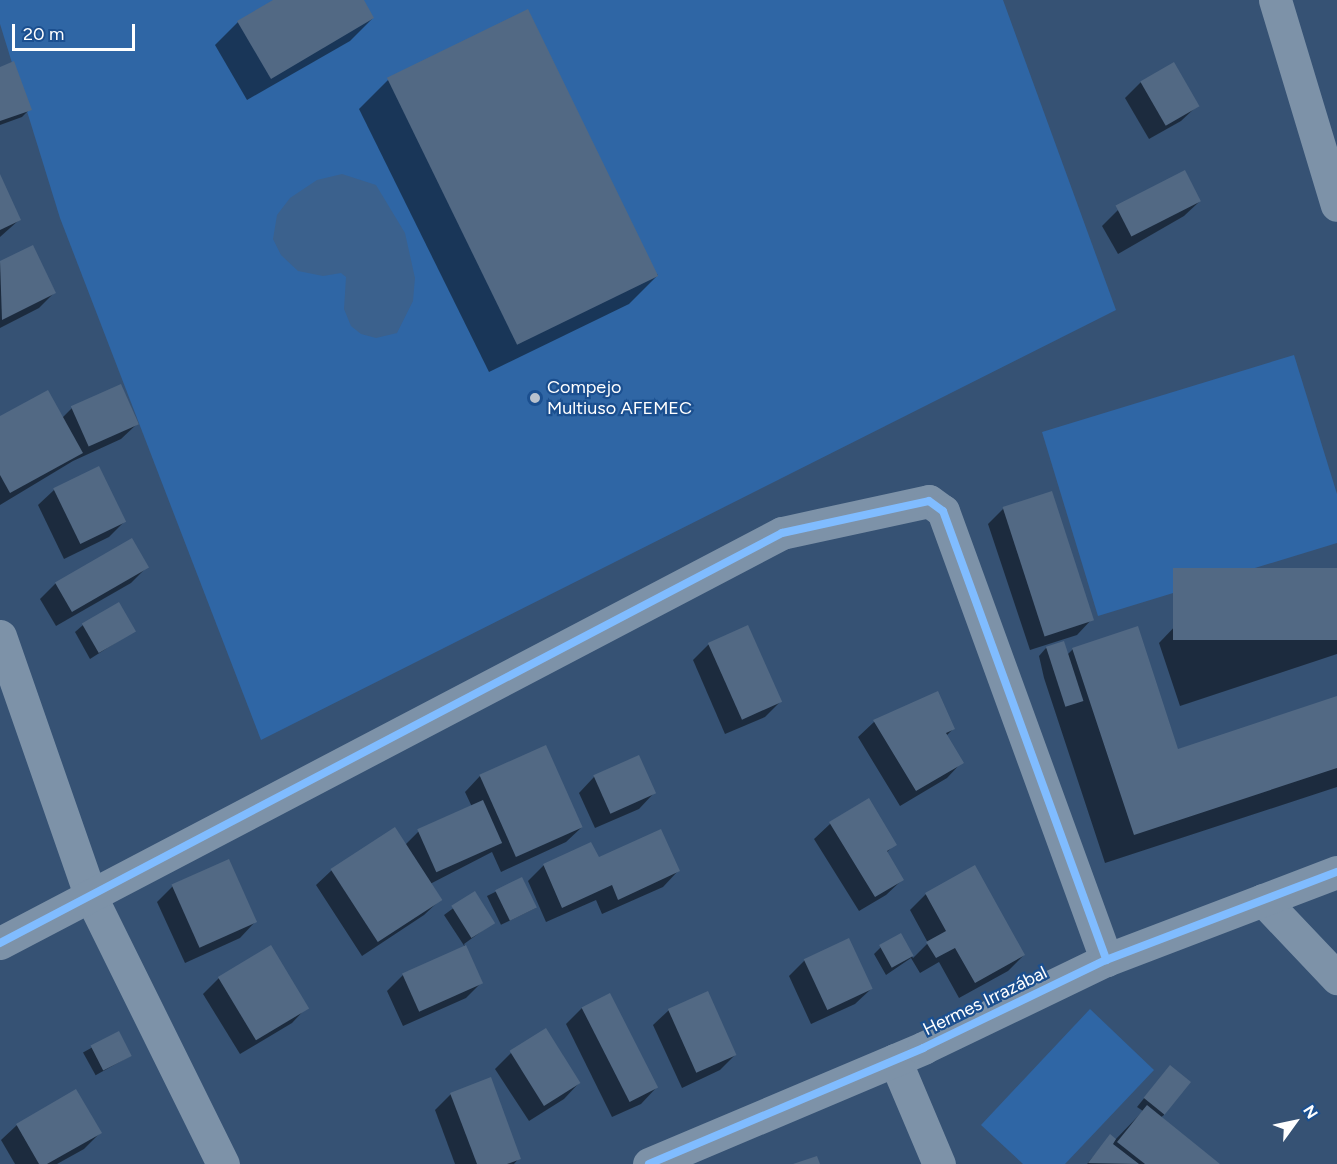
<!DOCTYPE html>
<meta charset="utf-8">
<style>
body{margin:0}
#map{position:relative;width:1337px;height:1164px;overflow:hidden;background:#365274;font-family:Figtree,sans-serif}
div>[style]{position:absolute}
.green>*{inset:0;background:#2f66a5}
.water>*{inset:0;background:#3b618d}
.shadow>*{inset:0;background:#0007;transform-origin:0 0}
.building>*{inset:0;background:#526984;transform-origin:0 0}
.minor>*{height:33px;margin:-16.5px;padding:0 16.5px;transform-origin:16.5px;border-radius:16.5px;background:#7d92a8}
.cycleway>*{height:8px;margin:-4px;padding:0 4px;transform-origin:4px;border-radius:4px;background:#80bcff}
.dots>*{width:16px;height:16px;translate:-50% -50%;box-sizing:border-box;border:3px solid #1b4f8f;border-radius:50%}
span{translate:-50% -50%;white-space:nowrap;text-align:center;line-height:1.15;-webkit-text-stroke:4.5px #1b4f8f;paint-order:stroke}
.poi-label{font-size:18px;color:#fff}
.left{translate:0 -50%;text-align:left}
.street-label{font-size:18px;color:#fff}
.north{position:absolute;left:1265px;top:1092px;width:60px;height:60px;-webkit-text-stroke:4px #1b4f8f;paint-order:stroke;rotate:57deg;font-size:16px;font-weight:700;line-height:24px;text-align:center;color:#fff}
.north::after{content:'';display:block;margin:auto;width:21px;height:27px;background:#fff;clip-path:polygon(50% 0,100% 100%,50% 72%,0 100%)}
.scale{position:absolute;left:12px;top:24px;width:123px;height:27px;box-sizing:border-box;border:3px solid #fff;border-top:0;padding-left:8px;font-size:18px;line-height:21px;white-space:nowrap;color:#fff;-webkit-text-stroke:4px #1b4f8f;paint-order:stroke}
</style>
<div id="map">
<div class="green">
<div style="clip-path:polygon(0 0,1003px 0,1116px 310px,261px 740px,60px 218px,0 24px)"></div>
<div style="clip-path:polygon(1294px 355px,1337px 494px,1337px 543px,1098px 616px,1042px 432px)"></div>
<div style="clip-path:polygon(1090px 1009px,1154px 1070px,1065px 1164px,1023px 1164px,981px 1125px)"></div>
</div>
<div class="water">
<div style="clip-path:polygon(342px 174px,376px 185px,405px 233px,415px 278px,413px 301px,397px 333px,376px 338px,361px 334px,351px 326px,344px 309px,346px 277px,341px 273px,323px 276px,298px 271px,281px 255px,273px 239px,277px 215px,290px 198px,317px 180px)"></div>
</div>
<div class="shadow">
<div style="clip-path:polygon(276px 0,362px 0,373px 18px,350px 41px,247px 100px,215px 45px,238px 22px)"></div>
<div style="clip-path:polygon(0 68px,30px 109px,22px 117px,0 125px)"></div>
<div style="clip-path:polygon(388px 80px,658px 275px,629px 304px,489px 372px,359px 109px)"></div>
<div style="clip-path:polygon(1141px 82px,1197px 106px,1181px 121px,1149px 139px,1125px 98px)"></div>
<div style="clip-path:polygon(0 177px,19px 220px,0 237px)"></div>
<div style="clip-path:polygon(1200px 201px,1184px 216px,1118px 254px,1102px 226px,1118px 210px)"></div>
<div style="clip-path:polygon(32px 247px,55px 292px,39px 308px,0 328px,0 263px)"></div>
<div style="clip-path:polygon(72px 408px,137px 424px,121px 439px,73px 461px,0 505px,0 418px,62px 418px)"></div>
<div style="clip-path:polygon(54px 490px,124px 522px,109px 537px,64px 559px,38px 505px)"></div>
<div style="clip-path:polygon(1004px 508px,1092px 619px,1077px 635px,1030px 650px,988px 524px)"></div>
<div style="clip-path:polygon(147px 567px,131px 583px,56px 626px,40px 599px,56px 583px)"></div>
<div style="clip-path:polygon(1337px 569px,1337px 654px,1180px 706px,1159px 643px,1181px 620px)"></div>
<div style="clip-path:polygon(83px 625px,134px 631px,90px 659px,75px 632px)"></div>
<div style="clip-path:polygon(747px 627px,781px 701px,765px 717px,725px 734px,693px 660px,708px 645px)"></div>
<div style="clip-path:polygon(1046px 648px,1067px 655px,1073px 649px,1177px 750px,1337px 698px,1337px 787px,1105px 863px,1044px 678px,1039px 656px)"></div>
<div style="clip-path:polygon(937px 693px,953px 729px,946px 736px,962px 762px,947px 778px,900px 806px,858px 737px,874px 722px)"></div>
<div style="clip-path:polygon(638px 757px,654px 793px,639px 809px,595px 828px,579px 793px,594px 777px)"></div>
<div style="clip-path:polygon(480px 776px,582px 827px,566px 842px,501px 872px,492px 852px,430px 884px,440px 900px,424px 915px,362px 956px,316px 885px,332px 870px,405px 845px,418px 832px,472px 807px,465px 792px)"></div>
<div style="clip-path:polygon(868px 800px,895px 844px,886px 853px,902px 880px,886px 895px,859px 911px,814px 839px,830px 824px)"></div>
<div style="clip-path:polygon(598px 859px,678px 871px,663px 887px,602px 914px,596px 900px,546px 922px,528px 881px,544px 865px)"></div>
<div style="clip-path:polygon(228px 861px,255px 922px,240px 938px,185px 963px,157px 902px,173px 886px)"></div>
<div style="left:522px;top:879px;width:32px;height:39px;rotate:64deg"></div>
<div style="clip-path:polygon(474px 893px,493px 923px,464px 944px,482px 982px,466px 998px,403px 1026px,387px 991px,403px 975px,465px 947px,444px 915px)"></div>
<div style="clip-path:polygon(926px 894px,1024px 955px,1008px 971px,959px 998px,939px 962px,920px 973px,911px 958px,886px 975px,874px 954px,881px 947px,900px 935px,913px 958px,928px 943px,910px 910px)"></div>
<div style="clip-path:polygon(805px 960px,871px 989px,855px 1004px,811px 1024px,789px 976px)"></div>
<div style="clip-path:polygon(219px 978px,307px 1007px,292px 1023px,240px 1054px,203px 994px)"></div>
<div style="clip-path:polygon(582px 1008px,656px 1088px,641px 1104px,612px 1117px,566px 1024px)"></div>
<div style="clip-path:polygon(669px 1010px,735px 1055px,720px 1070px,682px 1088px,653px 1025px)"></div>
<div style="clip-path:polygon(545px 1030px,579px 1083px,564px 1099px,529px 1121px,495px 1069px,511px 1053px)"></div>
<div style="left:118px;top:1033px;width:26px;height:40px;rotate:61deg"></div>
<div style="clip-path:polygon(1163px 1075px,1164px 1115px,1160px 1118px,1217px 1164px,1087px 1164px,1110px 1136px,1115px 1140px,1143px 1111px,1137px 1107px)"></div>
<div style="clip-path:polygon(451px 1094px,519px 1158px,514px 1164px,455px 1164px,435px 1110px)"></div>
<div style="clip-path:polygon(17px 1125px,100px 1133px,84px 1149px,57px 1164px,15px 1164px,1px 1140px)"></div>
</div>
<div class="building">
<div style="clip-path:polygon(273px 0,364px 0,374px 18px,271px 79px,237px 21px)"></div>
<div style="left:528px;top:9px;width:297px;height:157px;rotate:64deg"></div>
<div style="clip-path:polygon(14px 61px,32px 110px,0 121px,0 67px)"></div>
<div style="left:1174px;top:62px;width:51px;height:39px;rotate:60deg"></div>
<div style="left:1185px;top:170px;width:35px;height:78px;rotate:63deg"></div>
<div style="clip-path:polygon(0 174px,21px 220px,0 230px)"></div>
<div style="clip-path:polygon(33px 245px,56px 293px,2px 320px,0 261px)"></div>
<div style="left:121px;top:384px;width:44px;height:55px;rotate:66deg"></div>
<div style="clip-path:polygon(48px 390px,83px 453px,10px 493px,0 475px,0 416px)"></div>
<div style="left:99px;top:466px;width:62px;height:51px;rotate:64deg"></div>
<div style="left:1052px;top:491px;width:136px;height:52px;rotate:72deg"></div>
<div style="left:132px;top:538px;width:34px;height:89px;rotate:60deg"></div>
<div style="left:1337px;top:568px;width:72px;height:164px;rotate:90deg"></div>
<div style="left:119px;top:602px;width:34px;height:43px;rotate:60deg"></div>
<div style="left:748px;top:625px;width:84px;height:44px;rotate:66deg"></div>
<div style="clip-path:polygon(1138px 626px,1178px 749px,1337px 696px,1337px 768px,1134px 835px,1072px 648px)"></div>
<div style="left:1064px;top:641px;width:63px;height:19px;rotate:72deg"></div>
<div style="clip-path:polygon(938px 691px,955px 729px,946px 733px,964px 763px,916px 791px,873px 720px)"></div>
<div style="left:546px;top:745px;width:90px;height:73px;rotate:66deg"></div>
<div style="left:639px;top:755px;width:42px;height:50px;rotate:66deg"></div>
<div style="clip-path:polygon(869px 798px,897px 845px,887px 851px,904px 880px,875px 897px,829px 822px)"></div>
<div style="left:483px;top:800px;width:47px;height:72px;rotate:66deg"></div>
<div style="left:395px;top:827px;width:87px;height:77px;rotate:57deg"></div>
<div style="clip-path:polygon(661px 829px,680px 871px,618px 900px,612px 885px,562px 908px,543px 864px,591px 842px,599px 857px)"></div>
<div style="left:229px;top:859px;width:69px;height:63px;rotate:66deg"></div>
<div style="clip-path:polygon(975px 865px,1025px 955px,975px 983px,955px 948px,936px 958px,926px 942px,946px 931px,925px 893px)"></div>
<div style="left:522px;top:877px;width:34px;height:30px;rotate:64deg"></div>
<div style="left:475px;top:891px;width:38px;height:28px;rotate:58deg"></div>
<div style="left:901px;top:933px;width:26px;height:25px;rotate:61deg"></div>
<div style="left:849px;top:938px;width:56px;height:50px;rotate:65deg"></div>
<div style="left:271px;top:945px;width:74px;height:62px;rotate:59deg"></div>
<div style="left:466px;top:945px;width:42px;height:70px;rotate:66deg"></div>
<div style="left:708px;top:991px;width:70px;height:44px;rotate:66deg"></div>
<div style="left:610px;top:993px;width:106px;height:32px;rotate:63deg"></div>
<div style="left:546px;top:1028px;width:65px;height:43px;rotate:58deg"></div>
<div style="left:119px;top:1031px;width:28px;height:32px;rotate:63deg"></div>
<div style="left:1170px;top:1065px;width:27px;height:42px;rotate:39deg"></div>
<div style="clip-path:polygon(491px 1077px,521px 1159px,507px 1164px,477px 1164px,450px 1093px)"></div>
<div style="clip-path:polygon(76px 1089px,102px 1133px,47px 1164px,39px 1164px,16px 1124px)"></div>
<div style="clip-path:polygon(1147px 1105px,1220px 1164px,1145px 1164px,1117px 1142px)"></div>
<div style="clip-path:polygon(1110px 1134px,1116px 1139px,1113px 1144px,1139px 1164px,1088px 1163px)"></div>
<div style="clip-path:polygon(817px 1156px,820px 1164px,793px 1164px)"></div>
</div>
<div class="minor">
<div style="left:1275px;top:0;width:214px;rotate:73.2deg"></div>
<div style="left:0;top:636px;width:274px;rotate:70.8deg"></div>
<div style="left:90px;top:895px;width:300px;rotate:63.7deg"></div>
<div style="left:1263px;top:900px;width:108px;rotate:46.5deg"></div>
<div style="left:0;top:943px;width:883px;rotate:-27.67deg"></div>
<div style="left:782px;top:533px;width:150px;rotate:-12.3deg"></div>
<div style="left:929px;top:501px;width:17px;rotate:36deg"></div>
<div style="left:943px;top:511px;width:478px;rotate:70deg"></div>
<div style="left:895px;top:1060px;width:113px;rotate:67.1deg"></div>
<div style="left:649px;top:1164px;width:298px;rotate:-22.9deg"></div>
<div style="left:923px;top:1048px;width:203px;rotate:-25.7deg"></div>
<div style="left:1106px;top:960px;width:247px;rotate:-20.9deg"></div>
</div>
<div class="cycleway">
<div style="left:0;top:943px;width:883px;rotate:-27.67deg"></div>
<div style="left:782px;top:533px;width:150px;rotate:-12.3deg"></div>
<div style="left:929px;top:501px;width:17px;rotate:36deg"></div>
<div style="left:943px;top:511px;width:478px;rotate:70deg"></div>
<div style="left:649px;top:1164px;width:298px;rotate:-22.9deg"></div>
<div style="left:923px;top:1048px;width:203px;rotate:-25.7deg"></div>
<div style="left:1106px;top:960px;width:247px;rotate:-20.9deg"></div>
</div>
<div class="dots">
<div style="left:535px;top:398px;background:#b9c2ce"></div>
</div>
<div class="poi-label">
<span class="left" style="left:547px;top:398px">Compejo<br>Multiuso AFEMEC</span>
</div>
<div class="street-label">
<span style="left:985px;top:1001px;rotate:-26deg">Hermes Irrazábal</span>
</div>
<div class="north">N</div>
<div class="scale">20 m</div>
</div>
